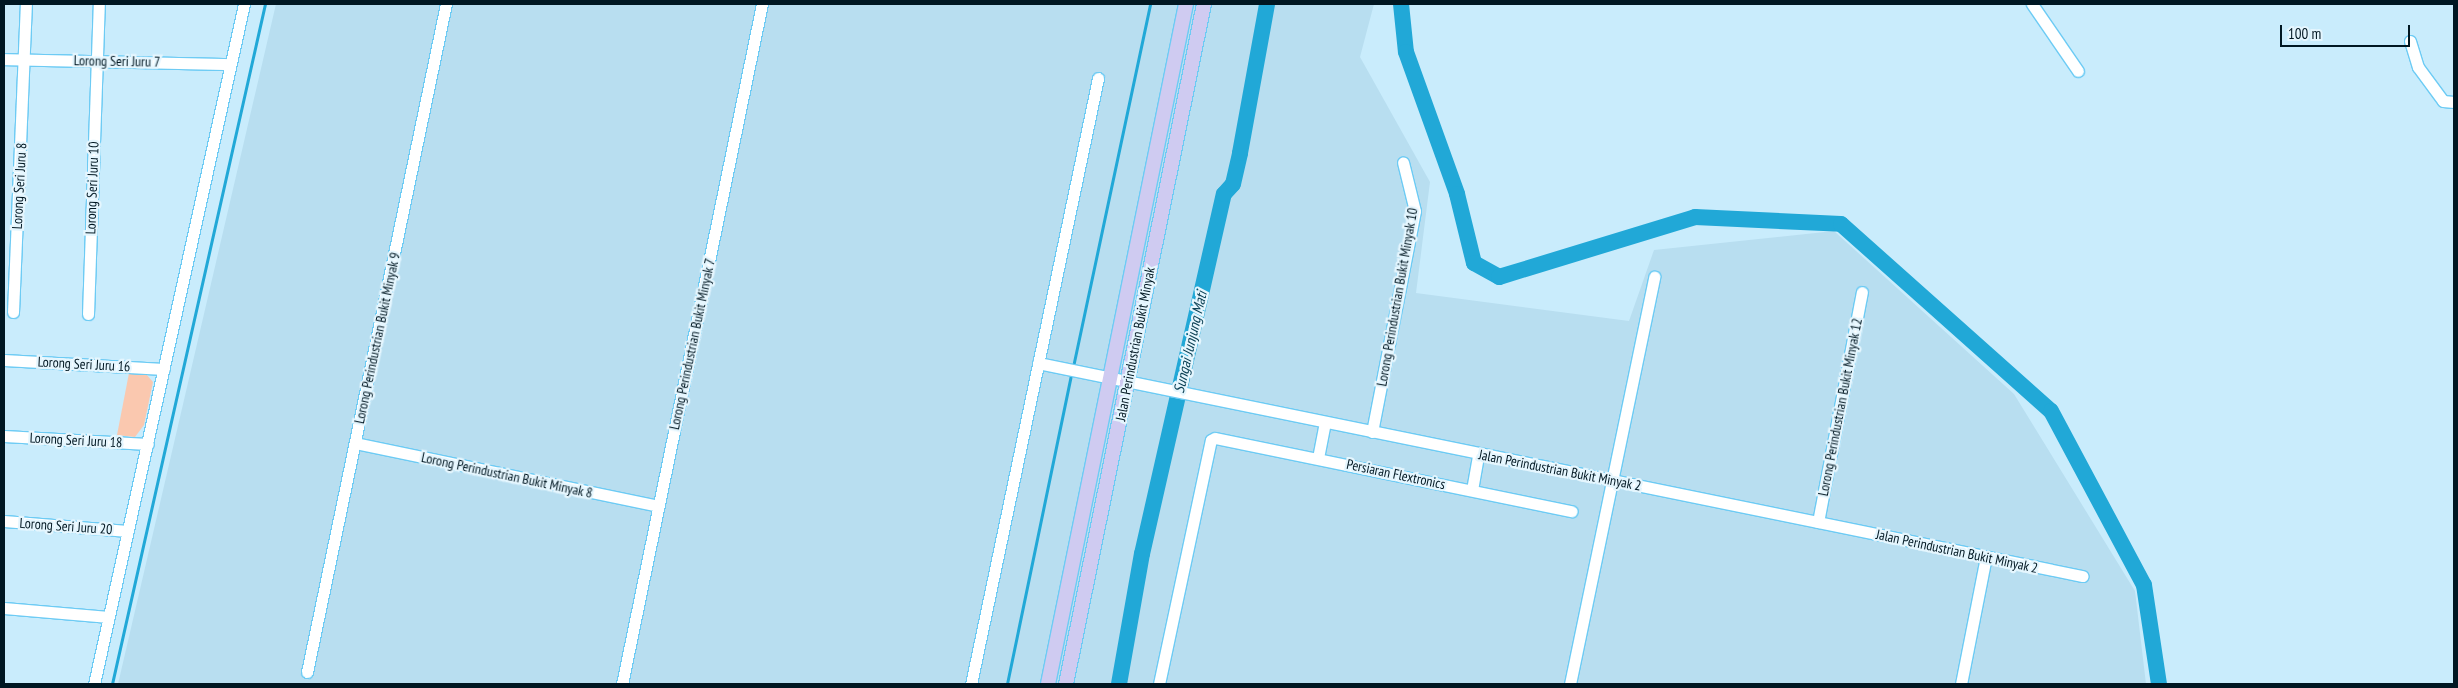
<!DOCTYPE html>
<style>
body{margin:0}
#map{position:relative;width:2458px;height:688px;overflow:hidden;background:#c9ecfc;font-family:"PT Sans Narrow",sans-serif}
div>[style]{position:absolute}
.built>*{inset:0;background:#b8def0}
.green>*{inset:0;background:#fac8af}
.stream>*{height:2.5px;margin:-1.25px;padding:0 1.25px;transform-origin:1.25px;border-radius:1.25px;background:#21a8d7}
.river>*{height:16px;margin:-8px;padding:0 8px;transform-origin:8px;border-radius:8px;background:#21a8d7}
.roads{filter:drop-shadow(1px 0 #6dcbf4) drop-shadow(-1px 0 #6dcbf4) drop-shadow(0 1px #6dcbf4) drop-shadow(0 -1px #6dcbf4)}
.minor>*{height:11px;margin:-5.5px;padding:0 5.5px;transform-origin:5.5px;border-radius:5.5px;background:#fff}
.major>*{height:14px;margin:-7px;padding:0 7px;transform-origin:7px;border-radius:7px;background:#cfcbf1}
span{translate:-50% -50%;white-space:nowrap;text-align:center;line-height:1.15;-webkit-text-stroke:4.5px #e5f6fe;paint-order:stroke}
.street-label{font-size:14px;color:#001722}
.water-label{font-size:15px;color:#0c4155;font-style:italic}
.frame{position:absolute;inset:0;border:5px solid #001722;pointer-events:none}
.scale{position:absolute;left:2280px;top:25px;width:130px;height:22px;box-sizing:border-box;border:2px solid #001722;border-top:0;padding-left:6px;font-size:15px;line-height:18px;white-space:nowrap;color:#001722;-webkit-text-stroke:4px #e5f6fe;paint-order:stroke}
</style>
<div id="map">
<div class="built">
<div style="clip-path:polygon(276px 4px,1374px 4px,1360px 57px,1430px 182px,1416px 293px,1629px 321px,1654px 250px,1834px 231px,2014px 394px,2135px 591px,2146px 684px,118px 684px)"></div>
</div>
<div class="green">
<div style="clip-path:polygon(129px 373px,146px 374px,153px 382px,144px 425px,135px 437px,117px 435px)"></div>
</div>
<div class="stream">
<div style="left:1073px;top:367px;width:371px;rotate:-78deg"></div>
<div style="left:112px;top:684px;width:697px;rotate:-77.32deg"></div>
<div style="left:1007px;top:684px;width:317px;rotate:-78.3deg"></div>
</div>
<div class="river">
<div style="left:1401px;top:4px;width:48px;rotate:84.1deg"></div>
<div style="left:1406px;top:52px;width:151px;rotate:70.2deg"></div>
<div style="left:1457px;top:194px;width:71px;rotate:76.2deg"></div>
<div style="left:1474px;top:263px;width:29px;rotate:29deg"></div>
<div style="left:1499px;top:277px;width:205px;rotate:-17deg"></div>
<div style="left:1695px;top:217px;width:146px;rotate:2.7deg"></div>
<div style="left:1841px;top:224px;width:281px;rotate:41.7deg"></div>
<div style="left:2051px;top:411px;width:197px;rotate:61.9deg"></div>
<div style="left:2144px;top:585px;width:100px;rotate:81.4deg"></div>
<div style="left:1119px;top:684px;width:132px;rotate:-80deg"></div>
<div style="left:1142px;top:554px;width:369px;rotate:-77.2deg"></div>
<div style="left:1224px;top:194px;width:13px;rotate:-48deg"></div>
<div style="left:1233px;top:184px;width:32px;rotate:-77deg"></div>
<div style="left:1240px;top:153px;width:151px;rotate:-79.7deg"></div>
</div>
<div class="roads">
<div class="minor">
<div style="left:2032px;top:4px;width:81px;rotate:55.5deg"></div>
<div style="left:2410px;top:41px;width:27px;rotate:73deg"></div>
<div style="left:2418px;top:67px;width:42px;rotate:53.7deg"></div>
<div style="left:2443px;top:101px;width:11px;rotate:5deg"></div>
<div style="left:4px;top:59px;width:225px;rotate:1.3deg"></div>
<div style="left:13px;top:312px;width:308px;rotate:-87.6deg"></div>
<div style="left:88px;top:314px;width:310px;rotate:-88deg"></div>
<div style="left:4px;top:360px;width:160px;rotate:3.2deg"></div>
<div style="left:1038px;top:363px;width:1066px;rotate:11.53deg"></div>
<div style="left:1372px;top:432px;width:225px;rotate:-79deg"></div>
<div style="left:1415px;top:211px;width:50px;rotate:-103.8deg"></div>
<div style="left:4px;top:436px;width:144px;rotate:3.2deg"></div>
<div style="left:355px;top:443px;width:309px;rotate:11.7deg"></div>
<div style="left:1318px;top:458px;width:36px;rotate:-79deg"></div>
<div style="left:1472px;top:490px;width:36px;rotate:-80deg"></div>
<div style="left:4px;top:521px;width:124px;rotate:4.6deg"></div>
<div style="left:1818px;top:522px;width:234px;rotate:-79.2deg"></div>
<div style="left:4px;top:608px;width:105px;rotate:4.9deg"></div>
<div style="left:307px;top:672px;width:682px;rotate:-78.25deg"></div>
<div style="left:94px;top:684px;width:696px;rotate:-77.56deg"></div>
<div style="left:622px;top:684px;width:694px;rotate:-78.37deg"></div>
<div style="left:971px;top:684px;width:619px;rotate:-78.16deg"></div>
<div style="left:1159px;top:684px;width:249px;rotate:-78deg"></div>
<div style="left:1211px;top:440px;width:4px;rotate:-27deg"></div>
<div style="left:1215px;top:438px;width:364px;rotate:11.6deg"></div>
<div style="left:1570px;top:684px;width:416px;rotate:-78.3deg"></div>
<div style="left:1961px;top:684px;width:129px;rotate:-78.9deg"></div>
</div>
<div class="major">
<div style="left:1048px;top:684px;width:694px;rotate:-78.53deg"></div>
<div style="left:1066px;top:684px;width:694px;rotate:-78.53deg"></div>
</div>
</div>
<div class="street-label">
<span style="left:117px;top:61px;rotate:1deg">Lorong Seri Juru 7</span>
<span style="left:19px;top:186px;rotate:-87deg">Lorong Seri Juru 8</span>
<span style="left:92px;top:188px;rotate:-88deg">Lorong Seri Juru 10</span>
<span style="left:1397px;top:297px;rotate:-80deg">Lorong Perindustrian Bukit Minyak 10</span>
<span style="left:377px;top:338px;rotate:-78deg">Lorong Perindustrian Bukit Minyak 9</span>
<span style="left:692px;top:344px;rotate:-78deg">Lorong Perindustrian Bukit Minyak 7</span>
<span style="left:1135px;top:344px;rotate:-79deg">Jalan Perindustrian Bukit Minyak</span>
<span style="left:84px;top:364px;rotate:3deg">Lorong Seri Juru 16</span>
<span style="left:1840px;top:407px;rotate:-79deg">Lorong Perindustrian Bukit Minyak 12</span>
<span style="left:76px;top:440px;rotate:3deg">Lorong Seri Juru 18</span>
<span style="left:1560px;top:470px;rotate:11deg">Jalan Perindustrian Bukit Minyak 2</span>
<span style="left:1396px;top:474px;rotate:12deg">Persiaran Flextronics</span>
<span style="left:507px;top:475px;rotate:12deg">Lorong Perindustrian Bukit Minyak 8</span>
<span style="left:66px;top:526px;rotate:4deg">Lorong Seri Juru 20</span>
<span style="left:1957px;top:551px;rotate:12deg">Jalan Perindustrian Bukit Minyak 2</span>
</div>
<div class="water-label">
<span style="left:1190px;top:342px;rotate:-77deg">Sungai Junjung Mati</span>
</div>
<div class="frame"></div>
<div class="scale">100 m</div>
</div>
